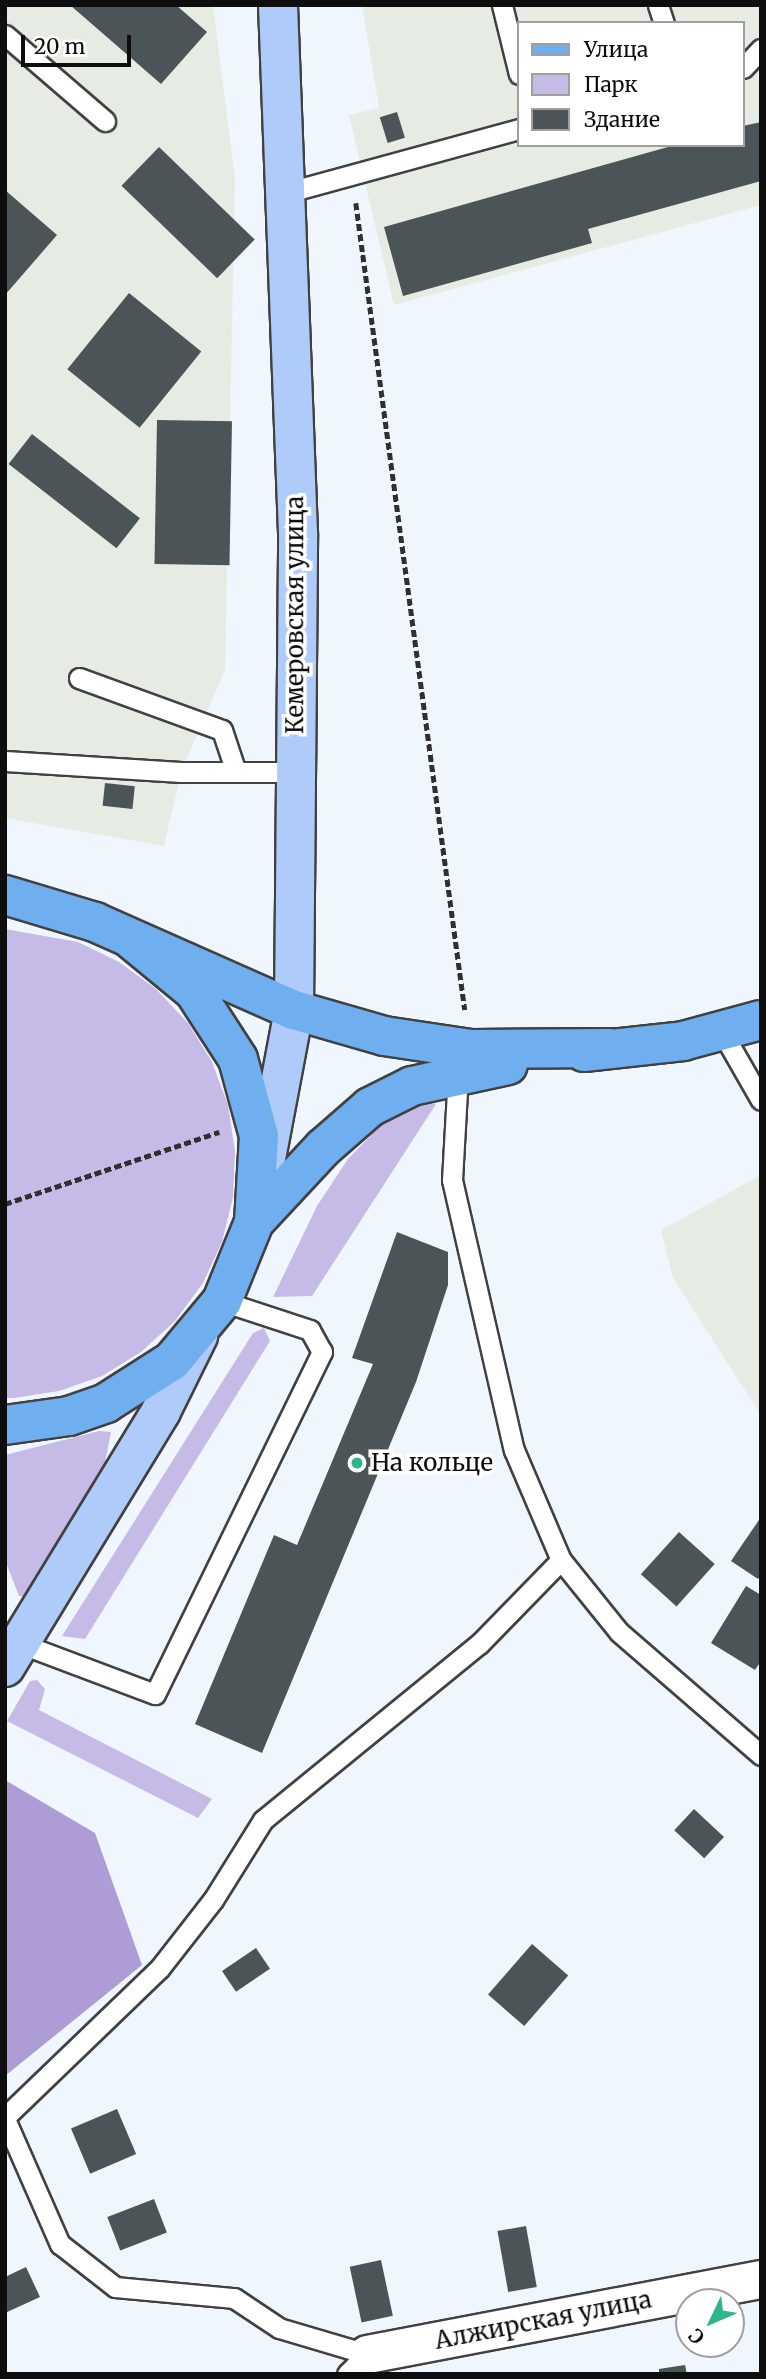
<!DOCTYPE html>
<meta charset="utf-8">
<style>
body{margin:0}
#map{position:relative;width:766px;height:2379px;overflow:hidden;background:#f0f6fe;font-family:Merriweather,serif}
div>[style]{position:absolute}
.industrial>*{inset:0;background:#e6ece3}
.green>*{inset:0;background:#c5bbe6}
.forest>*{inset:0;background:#ad9cd6}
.building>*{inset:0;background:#4b5456;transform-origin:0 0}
.path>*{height:4.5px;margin-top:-2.25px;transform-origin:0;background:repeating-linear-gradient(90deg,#303030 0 7px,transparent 0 10.5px)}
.roads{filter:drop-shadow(2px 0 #414141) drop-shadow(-2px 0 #414141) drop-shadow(0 2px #414141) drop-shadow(0 -2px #414141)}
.lane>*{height:19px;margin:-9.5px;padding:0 9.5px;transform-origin:9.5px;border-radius:9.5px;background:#fff}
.street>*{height:37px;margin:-18.5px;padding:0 18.5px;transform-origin:18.5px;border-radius:18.5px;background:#fff}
.secondary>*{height:38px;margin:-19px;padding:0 19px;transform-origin:19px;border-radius:19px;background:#afcbf9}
.primary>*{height:38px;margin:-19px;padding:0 19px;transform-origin:19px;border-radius:19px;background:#6fafef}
.dots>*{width:19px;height:19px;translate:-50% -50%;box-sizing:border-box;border:4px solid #fff;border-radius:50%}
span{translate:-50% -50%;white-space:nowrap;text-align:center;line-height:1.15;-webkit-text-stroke:7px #fff;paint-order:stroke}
.street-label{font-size:24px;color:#0e0e0e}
.poi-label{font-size:24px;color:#0e0e0e}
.left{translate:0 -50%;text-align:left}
.frame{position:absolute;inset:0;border:7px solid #0e0e0e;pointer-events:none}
.legend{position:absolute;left:517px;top:21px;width:228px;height:126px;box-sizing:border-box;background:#fff;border:2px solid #9f9f9f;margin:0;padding:9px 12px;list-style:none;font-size:21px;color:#0e0e0e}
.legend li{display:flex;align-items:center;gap:14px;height:35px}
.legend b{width:35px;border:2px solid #9f9f9f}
.north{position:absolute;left:675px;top:2288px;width:70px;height:70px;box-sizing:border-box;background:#fff;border:2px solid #9f9f9f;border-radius:50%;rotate:226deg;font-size:19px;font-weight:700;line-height:28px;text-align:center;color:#0e0e0e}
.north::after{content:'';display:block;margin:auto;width:24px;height:32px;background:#30b48b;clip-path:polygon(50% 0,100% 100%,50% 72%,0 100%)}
.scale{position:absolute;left:21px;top:35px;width:110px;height:32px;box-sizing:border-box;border:4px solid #0e0e0e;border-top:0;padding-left:9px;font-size:21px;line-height:24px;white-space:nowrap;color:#0e0e0e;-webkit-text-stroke:5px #fff;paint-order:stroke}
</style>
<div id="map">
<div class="industrial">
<div style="clip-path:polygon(5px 5px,213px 5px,235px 179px,225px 670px,181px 772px,164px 846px,5px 818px)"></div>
<div style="clip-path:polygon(evenodd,362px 5px,761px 5px,761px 205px,394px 305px,349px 115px,379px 108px,362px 5px,519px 23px,743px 23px,743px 145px,519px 145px,519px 23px)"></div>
<div style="clip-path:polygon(761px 1175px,761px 1415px,673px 1278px,661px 1230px)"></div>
</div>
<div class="green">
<div style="clip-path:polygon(5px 929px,78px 942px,119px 962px,156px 989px,188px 1023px,212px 1062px,228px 1105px,235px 1151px,233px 1197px,222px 1242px,203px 1283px,175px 1321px,141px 1352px,102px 1376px,59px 1391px,14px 1398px,5px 1398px)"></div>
<div style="clip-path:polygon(421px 1101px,436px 1104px,312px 1296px,273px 1297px,317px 1206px,348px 1159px,388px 1118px)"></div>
<div style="clip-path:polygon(264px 1328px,270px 1341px,85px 1639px,62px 1636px,253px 1333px)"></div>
<div style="clip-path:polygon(99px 1431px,111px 1432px,104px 1467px,28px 1597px,19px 1596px,5px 1560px,5px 1455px)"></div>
<div style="clip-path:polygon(37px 1680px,45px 1689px,39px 1710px,212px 1799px,198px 1818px,7px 1721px,30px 1681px)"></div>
</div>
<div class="forest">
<div style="clip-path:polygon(5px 1780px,95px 1833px,142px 1965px,5px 2076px)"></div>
</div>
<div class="building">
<div style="clip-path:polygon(70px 5px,176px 5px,207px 32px,161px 84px)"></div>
<div style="left:397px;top:112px;width:27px;height:18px;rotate:73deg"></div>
<div style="clip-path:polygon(761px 122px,761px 181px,588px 229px,592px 243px,403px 296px,384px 227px,675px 145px,743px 145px,743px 126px)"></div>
<div style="left:159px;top:147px;width:133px;height:54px;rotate:44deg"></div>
<div style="clip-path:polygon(5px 190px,57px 235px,5px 295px)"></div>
<div style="left:129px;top:293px;width:93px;height:98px;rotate:39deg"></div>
<div style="left:157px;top:420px;width:75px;height:144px;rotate:1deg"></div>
<div style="left:32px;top:434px;width:137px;height:38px;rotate:38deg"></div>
<div style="left:105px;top:783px;width:30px;height:23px;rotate:6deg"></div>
<div style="clip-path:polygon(397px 1232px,448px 1252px,448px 1285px,416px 1382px,262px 1753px,195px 1724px,274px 1535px,297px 1545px,373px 1364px,352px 1358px)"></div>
<div style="clip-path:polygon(761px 1517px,761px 1575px,758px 1579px,731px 1561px)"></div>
<div style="left:679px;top:1532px;width:48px;height:57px;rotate:42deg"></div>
<div style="clip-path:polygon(746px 1586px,761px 1595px,761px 1661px,755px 1670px,711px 1643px)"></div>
<div style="left:694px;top:1809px;width:41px;height:29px;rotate:43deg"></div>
<div style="left:532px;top:1944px;width:48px;height:67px;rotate:41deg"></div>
<div style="left:256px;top:1948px;width:25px;height:41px;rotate:56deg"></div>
<div style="left:117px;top:2109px;width:49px;height:50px;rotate:67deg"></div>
<div style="left:154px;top:2199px;width:36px;height:50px;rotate:69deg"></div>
<div style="left:526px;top:2226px;width:62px;height:29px;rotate:80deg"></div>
<div style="left:381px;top:2260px;width:57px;height:32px;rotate:78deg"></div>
<div style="clip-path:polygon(26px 2267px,40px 2297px,5px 2313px,5px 2277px)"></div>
<div style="clip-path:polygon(685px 2365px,687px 2374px,659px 2374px,659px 2369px)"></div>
</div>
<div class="path">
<div style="left:356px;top:203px;width:814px;rotate:82.31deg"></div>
<div style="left:5px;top:1204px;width:226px;rotate:-18.6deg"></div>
</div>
<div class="roads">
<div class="lane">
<div style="left:502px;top:5px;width:71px;rotate:76.2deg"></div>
<div style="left:658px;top:5px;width:19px;rotate:72deg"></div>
<div style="left:5px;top:35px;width:132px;rotate:40.7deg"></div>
<div style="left:743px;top:68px;width:26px;rotate:-47deg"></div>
<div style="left:285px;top:193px;width:243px;rotate:-15.3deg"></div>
<div style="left:79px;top:678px;width:152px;rotate:20deg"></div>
<div style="left:222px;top:730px;width:44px;rotate:71.6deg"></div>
<div style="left:5px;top:761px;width:176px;rotate:3.6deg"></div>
<div style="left:181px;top:772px;width:113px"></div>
<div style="left:722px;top:1032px;width:78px;rotate:60.2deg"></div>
<div style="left:458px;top:1073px;width:107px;rotate:93.2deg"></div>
<div style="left:452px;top:1180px;width:277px;rotate:77.1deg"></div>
<div style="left:514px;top:1450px;width:120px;rotate:66.9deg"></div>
<div style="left:561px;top:1560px;width:92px;rotate:51.1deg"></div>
<div style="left:619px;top:1632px;width:188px;rotate:40.9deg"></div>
<div style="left:19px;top:1643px;width:145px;rotate:20.6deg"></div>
<div style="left:155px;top:1694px;width:381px;rotate:-64deg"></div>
<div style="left:322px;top:1352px;width:25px;rotate:-119deg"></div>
<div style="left:310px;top:1330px;width:93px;rotate:-161.8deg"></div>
<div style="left:5px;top:2117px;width:214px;rotate:-43.9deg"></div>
<div style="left:159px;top:1969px;width:88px;rotate:-52deg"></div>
<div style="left:213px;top:1900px;width:94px;rotate:-58deg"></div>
<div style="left:263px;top:1820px;width:279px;rotate:-39.2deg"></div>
<div style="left:479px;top:1644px;width:117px;rotate:-45.7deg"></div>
<div style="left:5px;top:2119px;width:137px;rotate:66.3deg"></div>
<div style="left:60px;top:2244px;width:70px;rotate:38deg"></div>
<div style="left:115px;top:2287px;width:120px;rotate:5.3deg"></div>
<div style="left:234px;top:2298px;width:54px;rotate:33.7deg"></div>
<div style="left:279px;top:2328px;width:92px;rotate:16.5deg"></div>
<div style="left:367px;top:2354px;width:28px;rotate:135deg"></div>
</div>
<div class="street">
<div style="left:367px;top:2354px;width:401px;rotate:-10.8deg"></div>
</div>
<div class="secondary">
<div style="left:264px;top:1169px;width:162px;rotate:-79.3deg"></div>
<div style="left:294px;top:1010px;width:477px;rotate:-89.5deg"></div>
<div style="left:298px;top:533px;width:528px;rotate:-92.17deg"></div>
<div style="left:5px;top:1667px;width:300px;rotate:-58.6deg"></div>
<div style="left:161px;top:1411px;width:84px;rotate:-63.7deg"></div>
</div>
<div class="primary">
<div style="left:5px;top:895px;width:94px;rotate:16.7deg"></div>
<div style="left:95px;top:922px;width:218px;rotate:23.9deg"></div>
<div style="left:294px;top:1010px;width:94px;rotate:16.1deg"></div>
<div style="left:384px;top:1036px;width:88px;rotate:8.5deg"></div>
<div style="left:471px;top:1049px;width:138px;rotate:-0.4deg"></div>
<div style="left:584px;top:1052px;width:100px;rotate:-6.3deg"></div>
<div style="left:683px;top:1041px;width:81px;rotate:-15.1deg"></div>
<div style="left:254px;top:1222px;width:101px;rotate:-47deg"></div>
<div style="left:323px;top:1148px;width:62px;rotate:-41.1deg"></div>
<div style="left:370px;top:1107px;width:47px;rotate:-26.6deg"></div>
<div style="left:412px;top:1086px;width:98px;rotate:-12.3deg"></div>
<div style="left:5px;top:1425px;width:65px;rotate:-8deg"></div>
<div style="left:69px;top:1416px;width:39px;rotate:-19deg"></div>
<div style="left:106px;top:1403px;width:78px;rotate:-32.5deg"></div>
<div style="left:172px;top:1361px;width:78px;rotate:-50.2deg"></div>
<div style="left:222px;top:1301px;width:85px;rotate:-67.9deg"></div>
<div style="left:254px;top:1222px;width:86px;rotate:-86.7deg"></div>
<div style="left:259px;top:1136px;width:80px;rotate:-105.3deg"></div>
<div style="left:238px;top:1059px;width:81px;rotate:-122.9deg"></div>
<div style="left:194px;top:991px;width:80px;rotate:-140.6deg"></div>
</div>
</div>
<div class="dots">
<div style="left:357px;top:1463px;background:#30b48b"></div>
</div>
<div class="street-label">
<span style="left:295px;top:615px;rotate:-90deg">Кемеровская улица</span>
<span style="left:543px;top:2320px;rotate:-11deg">Алжирская улица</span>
</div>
<div class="poi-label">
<span class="left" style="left:371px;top:1463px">На кольце</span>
</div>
<div class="frame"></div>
<ul class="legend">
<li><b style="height:9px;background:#6fafef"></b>Улица</li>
<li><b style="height:19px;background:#c5bbe6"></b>Парк</li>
<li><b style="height:19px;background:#4b5456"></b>Здание</li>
</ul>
<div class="north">С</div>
<div class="scale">20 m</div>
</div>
